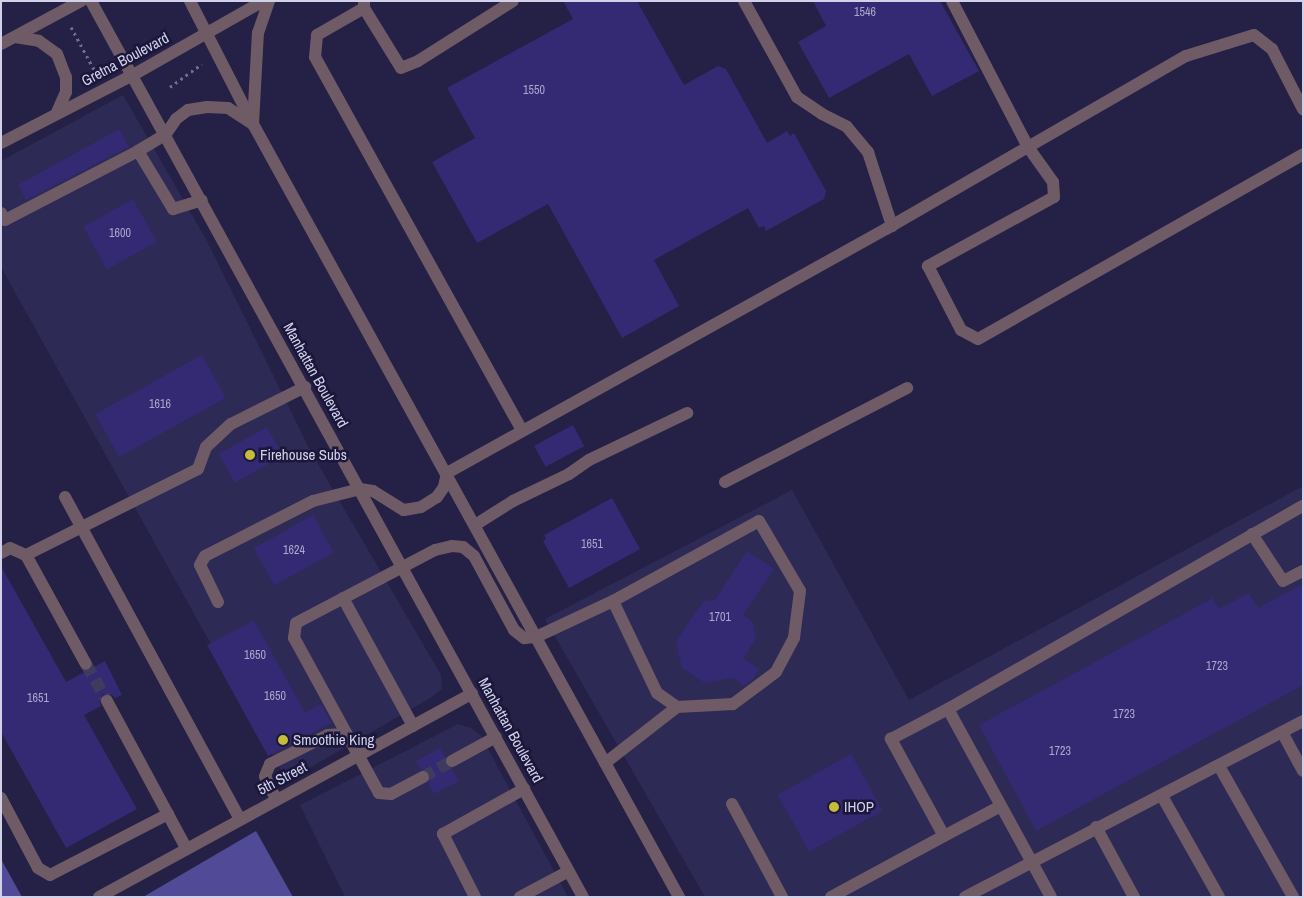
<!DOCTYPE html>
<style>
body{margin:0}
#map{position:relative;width:1304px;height:898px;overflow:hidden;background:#242046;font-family:"Archivo Narrow",sans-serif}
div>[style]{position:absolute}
.built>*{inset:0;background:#2e2a56}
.forest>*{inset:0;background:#514a97}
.building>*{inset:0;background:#342973;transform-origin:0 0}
.minor-tunnel>*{height:12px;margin-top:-6px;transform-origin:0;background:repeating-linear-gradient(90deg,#3e3b5f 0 12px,transparent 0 18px)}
.path>*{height:3px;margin-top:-1.5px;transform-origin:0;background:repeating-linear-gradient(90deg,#6f6e8e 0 2.5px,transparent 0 6.5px)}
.minor>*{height:12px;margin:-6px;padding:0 6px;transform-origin:6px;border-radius:6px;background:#6f5b66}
.dots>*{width:14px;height:14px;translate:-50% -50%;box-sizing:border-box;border:2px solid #1b173b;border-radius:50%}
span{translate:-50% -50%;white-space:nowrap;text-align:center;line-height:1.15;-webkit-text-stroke:5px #1b173b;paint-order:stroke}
.number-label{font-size:12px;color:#aaa8cc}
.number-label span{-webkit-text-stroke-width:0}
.street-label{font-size:15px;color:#d1d2ea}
.poi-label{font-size:15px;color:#d1d2ea}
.left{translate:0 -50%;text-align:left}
.frame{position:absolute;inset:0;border:2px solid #d1d2ea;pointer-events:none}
</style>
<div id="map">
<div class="built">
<div style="clip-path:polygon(123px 95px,207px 241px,311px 452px,441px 675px,442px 689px,432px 697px,287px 781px,1px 267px,1px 161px)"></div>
<div style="clip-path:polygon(1303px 486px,1303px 897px,705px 897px,545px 619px,792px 490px,909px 700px)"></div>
<div style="clip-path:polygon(458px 724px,471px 728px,481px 736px,568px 897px,345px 897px,300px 805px)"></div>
</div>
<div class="forest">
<div style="clip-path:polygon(256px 831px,293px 897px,143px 897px)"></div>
<div style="clip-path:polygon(1px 859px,22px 897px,1px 897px)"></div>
</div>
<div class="building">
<div style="clip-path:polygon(563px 1px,637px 1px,684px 85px,718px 66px,726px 69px,767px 143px,787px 131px,790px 136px,794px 133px,826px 191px,824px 199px,766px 231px,764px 226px,759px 228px,748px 208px,654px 260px,679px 306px,622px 338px,548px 204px,477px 243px,432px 162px,475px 138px,447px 88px,573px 19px)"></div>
<div style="clip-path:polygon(813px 1px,940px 1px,979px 71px,932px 96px,909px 54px,829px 98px,798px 42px,826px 26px)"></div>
<div style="clip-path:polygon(119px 129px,129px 147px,26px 200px,18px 185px)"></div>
<div style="left:133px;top:199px;width:49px;height:57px;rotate:61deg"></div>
<div style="left:202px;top:355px;width:49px;height:122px;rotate:61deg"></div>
<div style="left:573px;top:425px;width:24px;height:44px;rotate:62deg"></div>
<div style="left:267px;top:427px;width:33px;height:55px;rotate:61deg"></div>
<div style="clip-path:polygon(612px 498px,640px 549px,569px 588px,543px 541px,546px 539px,544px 535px)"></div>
<div style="left:313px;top:515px;width:43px;height:68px;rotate:61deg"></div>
<div style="clip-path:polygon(747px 551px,774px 569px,743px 615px,752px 621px,756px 639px,743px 658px,759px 669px,753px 679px,744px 686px,733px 678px,705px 683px,682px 668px,676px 641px,704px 600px,714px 601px)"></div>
<div style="clip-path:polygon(1px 566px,66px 682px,105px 661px,122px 695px,115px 698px,111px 694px,103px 694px,99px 700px,101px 706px,84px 715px,137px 809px,66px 848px,1px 732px)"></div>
<div style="clip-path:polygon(1303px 584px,1303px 685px,1036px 831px,979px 725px,1213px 598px,1219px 609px,1249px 593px,1258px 608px)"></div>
<div style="clip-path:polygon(254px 620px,305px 713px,321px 704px,331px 723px,268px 756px,207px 645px)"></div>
<div style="clip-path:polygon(440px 748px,445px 757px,445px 765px,452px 769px,459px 781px,434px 794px,428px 783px,431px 778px,430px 773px,421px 769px,416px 761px)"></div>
<div style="left:851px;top:754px;width:65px;height:84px;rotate:61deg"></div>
</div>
<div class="minor-tunnel">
<div style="left:86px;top:664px;width:43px;rotate:60.4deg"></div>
<div style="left:423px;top:777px;width:33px;rotate:-29deg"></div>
</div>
<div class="path">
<div style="left:71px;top:27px;width:52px;rotate:61.5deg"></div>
<div style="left:170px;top:87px;width:39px;rotate:-36deg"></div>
</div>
<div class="minor">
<div style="left:91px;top:1px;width:1022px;rotate:61.23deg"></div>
<div style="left:190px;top:1px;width:138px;rotate:62.9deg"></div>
<div style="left:253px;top:124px;width:883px;rotate:61.14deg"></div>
<div style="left:364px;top:1px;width:7px;rotate:90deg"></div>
<div style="left:364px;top:8px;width:54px;rotate:150.1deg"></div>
<div style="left:317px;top:35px;width:22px;rotate:95deg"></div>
<div style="left:315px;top:57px;width:427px;rotate:61deg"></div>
<div style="left:744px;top:1px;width:110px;rotate:61.1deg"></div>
<div style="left:797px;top:97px;width:30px;rotate:34deg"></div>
<div style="left:822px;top:114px;width:28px;rotate:27deg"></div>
<div style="left:847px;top:127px;width:33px;rotate:50deg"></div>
<div style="left:868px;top:152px;width:78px;rotate:72deg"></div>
<div style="left:952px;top:1px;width:165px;rotate:62.5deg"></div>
<div style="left:1028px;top:147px;width:43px;rotate:54.5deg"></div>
<div style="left:1053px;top:182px;width:15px;rotate:86deg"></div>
<div style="left:1054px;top:197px;width:144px;rotate:151.3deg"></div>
<div style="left:928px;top:266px;width:72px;rotate:62.7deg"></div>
<div style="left:961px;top:330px;width:19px;rotate:28deg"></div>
<div style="left:978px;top:339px;width:374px;rotate:-29.6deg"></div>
<div style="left:364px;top:8px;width:70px;rotate:58.3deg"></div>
<div style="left:401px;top:68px;width:18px;rotate:-22deg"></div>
<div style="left:418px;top:61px;width:112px;rotate:-32.3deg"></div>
<div style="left:15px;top:37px;width:24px;rotate:9deg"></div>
<div style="left:39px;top:41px;width:22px;rotate:36deg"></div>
<div style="left:57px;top:54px;width:25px;rotate:69deg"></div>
<div style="left:66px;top:77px;width:15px;rotate:90deg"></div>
<div style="left:66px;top:92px;width:24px;rotate:114deg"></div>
<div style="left:1px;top:44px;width:91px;rotate:-28.3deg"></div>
<div style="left:1px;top:143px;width:148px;rotate:-27.3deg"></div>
<div style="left:133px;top:75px;width:150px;rotate:-29.6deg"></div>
<div style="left:138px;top:151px;width:68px;rotate:58.9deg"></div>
<div style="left:173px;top:209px;width:30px;rotate:-17deg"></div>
<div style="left:1px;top:213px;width:8px;rotate:60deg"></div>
<div style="left:5px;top:220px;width:150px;rotate:-27.4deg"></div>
<div style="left:138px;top:151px;width:33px;rotate:-31deg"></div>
<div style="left:166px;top:134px;width:18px;rotate:-56deg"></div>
<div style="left:176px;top:119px;width:15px;rotate:-37deg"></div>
<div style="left:188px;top:110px;width:19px;rotate:-9deg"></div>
<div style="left:207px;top:107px;width:21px;rotate:3deg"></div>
<div style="left:228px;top:108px;width:30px;rotate:33deg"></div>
<div style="left:253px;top:124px;width:91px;rotate:-86.9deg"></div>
<div style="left:258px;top:33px;width:34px;rotate:-71deg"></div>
<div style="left:725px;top:482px;width:205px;rotate:-27.3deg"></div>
<div style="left:65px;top:497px;width:366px;rotate:61.5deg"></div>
<div style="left:475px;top:525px;width:45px;rotate:-32.3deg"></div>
<div style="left:513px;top:501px;width:62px;rotate:-25.7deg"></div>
<div style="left:569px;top:474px;width:24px;rotate:-35deg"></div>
<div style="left:589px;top:460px;width:109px;rotate:-25.6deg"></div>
<div style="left:1252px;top:534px;width:56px;rotate:56.6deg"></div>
<div style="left:1283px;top:581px;width:22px;rotate:-27deg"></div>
<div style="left:1px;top:553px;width:10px;rotate:-29deg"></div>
<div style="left:10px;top:548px;width:17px;rotate:24deg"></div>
<div style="left:26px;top:555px;width:124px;rotate:61.2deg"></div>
<div style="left:26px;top:555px;width:192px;rotate:-26.6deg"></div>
<div style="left:198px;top:469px;width:23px;rotate:-70deg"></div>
<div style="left:206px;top:447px;width:34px;rotate:-43deg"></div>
<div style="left:231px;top:424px;width:83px;rotate:-26.6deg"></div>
<div style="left:343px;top:598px;width:146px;rotate:61.3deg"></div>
<div style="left:613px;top:601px;width:102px;rotate:64.4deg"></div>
<div style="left:657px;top:693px;width:24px;rotate:35deg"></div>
<div style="left:218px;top:602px;width:41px;rotate:-115.9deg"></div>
<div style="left:200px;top:565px;width:10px;rotate:-61deg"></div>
<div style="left:205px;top:556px;width:121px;rotate:-27deg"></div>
<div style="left:313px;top:501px;width:49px;rotate:-14.3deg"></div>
<div style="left:360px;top:489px;width:13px;rotate:9deg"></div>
<div style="left:373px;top:491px;width:36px;rotate:32deg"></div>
<div style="left:404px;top:510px;width:17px;rotate:-10deg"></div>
<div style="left:421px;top:507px;width:19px;rotate:-32deg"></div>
<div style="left:437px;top:497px;width:12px;rotate:-55deg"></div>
<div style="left:444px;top:487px;width:14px;rotate:-78deg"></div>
<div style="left:447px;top:473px;width:502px;rotate:-29.07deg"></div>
<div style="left:886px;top:229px;width:346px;rotate:-30deg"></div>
<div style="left:1186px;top:56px;width:71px;rotate:-17.2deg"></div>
<div style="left:1254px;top:35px;width:23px;rotate:38deg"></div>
<div style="left:1272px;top:49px;width:68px;rotate:62.7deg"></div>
<div style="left:107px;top:701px;width:167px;rotate:61.7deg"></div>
<div style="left:948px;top:709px;width:409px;rotate:-29.8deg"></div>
<div style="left:1282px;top:732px;width:44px;rotate:61.7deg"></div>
<div style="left:452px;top:761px;width:50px;rotate:-28.6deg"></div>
<div style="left:1219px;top:766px;width:150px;rotate:60.5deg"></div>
<div style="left:423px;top:777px;width:36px;rotate:152deg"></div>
<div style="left:391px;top:794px;width:12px;rotate:-175deg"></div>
<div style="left:379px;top:793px;width:177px;rotate:-118.7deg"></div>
<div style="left:294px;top:638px;width:15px;rotate:-82deg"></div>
<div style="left:296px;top:623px;width:157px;rotate:-27.7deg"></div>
<div style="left:435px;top:550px;width:17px;rotate:-13deg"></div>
<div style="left:452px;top:546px;width:11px;rotate:5deg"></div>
<div style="left:463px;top:547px;width:14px;rotate:39deg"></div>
<div style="left:474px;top:556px;width:84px;rotate:61.6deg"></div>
<div style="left:514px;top:630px;width:13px;rotate:39deg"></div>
<div style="left:524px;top:638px;width:12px;rotate:-5deg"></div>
<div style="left:536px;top:637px;width:85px;rotate:-25.1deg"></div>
<div style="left:613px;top:601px;width:166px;rotate:-28.7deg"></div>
<div style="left:759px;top:521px;width:81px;rotate:59.6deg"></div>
<div style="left:800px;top:591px;width:47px;rotate:97.3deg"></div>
<div style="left:794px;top:638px;width:38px;rotate:118deg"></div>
<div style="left:776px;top:672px;width:54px;rotate:143.3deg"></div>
<div style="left:733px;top:704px;width:56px;rotate:176.9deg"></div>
<div style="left:677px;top:707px;width:91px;rotate:142.1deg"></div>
<div style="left:1162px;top:796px;width:116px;rotate:60.6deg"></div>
<div style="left:1px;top:798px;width:79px;rotate:62.1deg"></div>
<div style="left:38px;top:868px;width:14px;rotate:30deg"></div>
<div style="left:50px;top:875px;width:133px;rotate:-27.3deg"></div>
<div style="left:276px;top:799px;width:25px;rotate:-116deg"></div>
<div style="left:265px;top:776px;width:13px;rotate:-67deg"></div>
<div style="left:270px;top:764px;width:65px;rotate:-26.6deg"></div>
<div style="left:328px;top:735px;width:18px;rotate:-3deg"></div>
<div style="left:732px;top:804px;width:106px;rotate:61.7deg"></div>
<div style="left:1096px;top:827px;width:80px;rotate:61.5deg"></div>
<div style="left:944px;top:836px;width:64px;rotate:-27.8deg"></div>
<div style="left:99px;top:897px;width:425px;rotate:-28.6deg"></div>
<div style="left:475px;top:897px;width:71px;rotate:-116.9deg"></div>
<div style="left:443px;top:834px;width:93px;rotate:-29.1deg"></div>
<div style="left:520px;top:897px;width:55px;rotate:-28deg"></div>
<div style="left:831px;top:897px;width:128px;rotate:-28.4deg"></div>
<div style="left:944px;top:836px;width:111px;rotate:-118.7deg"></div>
<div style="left:891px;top:739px;width:64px;rotate:-27.8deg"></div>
<div style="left:948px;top:709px;width:214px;rotate:61.3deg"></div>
<div style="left:965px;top:897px;width:381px;rotate:-27.5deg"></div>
</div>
<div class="dots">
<div style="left:250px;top:455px;background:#c6bc3c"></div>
<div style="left:283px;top:740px;background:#c6bc3c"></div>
<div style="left:834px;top:807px;background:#c6bc3c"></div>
</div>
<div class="number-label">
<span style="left:865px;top:13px">1546</span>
<span style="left:534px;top:91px">1550</span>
<span style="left:120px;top:234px">1600</span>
<span style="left:160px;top:405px">1616</span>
<span style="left:592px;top:545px">1651</span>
<span style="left:294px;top:551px">1624</span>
<span style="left:720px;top:618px">1701</span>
<span style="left:255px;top:656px">1650</span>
<span style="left:1217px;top:667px">1723</span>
<span style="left:275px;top:697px">1650</span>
<span style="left:38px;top:699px">1651</span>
<span style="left:1124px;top:715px">1723</span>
<span style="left:1060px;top:752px">1723</span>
</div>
<div class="street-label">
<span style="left:125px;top:59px;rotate:-28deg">Gretna Boulevard</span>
<span style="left:316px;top:375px;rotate:61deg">Manhattan Boulevard</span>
<span style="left:511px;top:730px;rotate:61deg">Manhattan Boulevard</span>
<span style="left:282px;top:778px;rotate:-28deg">5th Street</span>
</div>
<div class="poi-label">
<span class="left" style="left:260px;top:455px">Firehouse Subs</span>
<span class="left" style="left:293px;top:740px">Smoothie King</span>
<span class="left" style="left:844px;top:807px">IHOP</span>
</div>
<div class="frame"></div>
</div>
